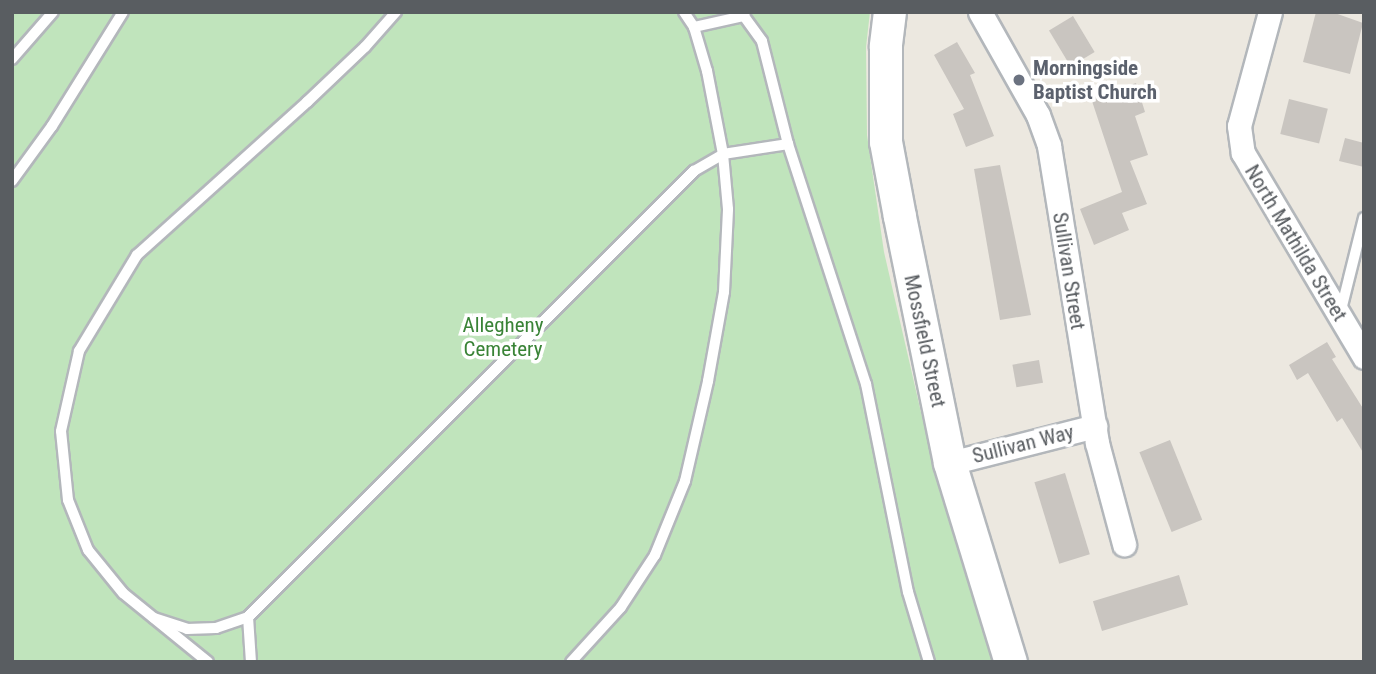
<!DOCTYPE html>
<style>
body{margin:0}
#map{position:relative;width:1376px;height:674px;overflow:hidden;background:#ece8e0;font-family:"Roboto Condensed",sans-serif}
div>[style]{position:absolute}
.green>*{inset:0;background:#c0e4bc}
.building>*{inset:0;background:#c9c5c0;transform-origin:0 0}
.roads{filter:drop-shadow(2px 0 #b3b7bb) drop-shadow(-2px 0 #b3b7bb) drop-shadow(0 2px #b3b7bb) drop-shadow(0 -2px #b3b7bb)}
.lane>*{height:10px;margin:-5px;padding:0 5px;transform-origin:5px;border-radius:5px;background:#fff}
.street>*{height:23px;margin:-11.5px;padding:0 11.5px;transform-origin:11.5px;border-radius:11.5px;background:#fff}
.secondary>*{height:32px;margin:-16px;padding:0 16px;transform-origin:16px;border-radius:16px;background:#fff}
.dots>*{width:19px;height:19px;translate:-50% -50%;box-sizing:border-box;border:4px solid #fff;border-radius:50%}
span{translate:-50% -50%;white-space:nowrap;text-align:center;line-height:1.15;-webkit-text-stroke:7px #fff;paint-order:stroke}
.worship-label{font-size:21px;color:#5b616d;font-weight:700}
.left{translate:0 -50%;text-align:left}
.street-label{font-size:21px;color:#595d61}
.park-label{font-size:21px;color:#398336}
.frame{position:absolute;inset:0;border:14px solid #595d61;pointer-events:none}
</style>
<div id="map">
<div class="green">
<div style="clip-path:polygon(12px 12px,870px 12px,866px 47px,867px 135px,884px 252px,926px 434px,994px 662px,12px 662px)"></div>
</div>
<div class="building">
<div style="clip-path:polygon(1316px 12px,1332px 12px,1363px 23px,1350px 74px,1303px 62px)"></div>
<div style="left:1073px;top:16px;width:42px;height:28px;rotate:59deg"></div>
<div style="clip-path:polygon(957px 42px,975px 73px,970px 75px,994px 136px,966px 147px,953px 114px,964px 109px,934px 55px)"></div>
<div style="clip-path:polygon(1136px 83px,1145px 112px,1135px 116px,1148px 155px,1130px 161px,1147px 204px,1122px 213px,1129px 230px,1094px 245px,1080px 209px,1122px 192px,1091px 98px)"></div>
<div style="left:1289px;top:99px;width:40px;height:36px;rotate:14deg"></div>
<div style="clip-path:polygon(1345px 138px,1364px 143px,1364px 167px,1339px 161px)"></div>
<div style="clip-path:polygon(1000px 165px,1031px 315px,1000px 320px,974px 169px)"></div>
<div style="clip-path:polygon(1327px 342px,1336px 357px,1332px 359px,1364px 410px,1364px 454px,1342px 418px,1337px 422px,1308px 373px,1297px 380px,1289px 365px)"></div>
<div style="left:1039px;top:360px;width:23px;height:27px;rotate:80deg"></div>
<div style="left:1170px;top:440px;width:86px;height:33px;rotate:68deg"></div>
<div style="left:1065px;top:473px;width:85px;height:32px;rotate:73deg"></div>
<div style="left:1179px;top:575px;width:31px;height:90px;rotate:73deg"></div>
</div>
<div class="roads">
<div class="lane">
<div style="left:694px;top:27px;width:51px;rotate:-12.4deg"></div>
<div style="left:12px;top:59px;width:62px;rotate:-48.9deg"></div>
<div style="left:788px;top:144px;width:252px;rotate:72deg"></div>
<div style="left:866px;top:384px;width:212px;rotate:78.6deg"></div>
<div style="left:908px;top:592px;width:73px;rotate:73.3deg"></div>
<div style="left:12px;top:181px;width:68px;rotate:-54deg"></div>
<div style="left:52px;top:126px;width:134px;rotate:-58.1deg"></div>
<div style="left:1340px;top:314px;width:99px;rotate:-76deg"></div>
<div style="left:248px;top:617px;width:45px;rotate:86.2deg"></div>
<div style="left:154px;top:618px;width:35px;rotate:18deg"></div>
<div style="left:187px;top:629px;width:29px;rotate:-2deg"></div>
<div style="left:216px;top:628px;width:34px;rotate:-19deg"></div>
<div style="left:248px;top:617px;width:631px;rotate:-45deg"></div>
<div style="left:694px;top:171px;width:34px;rotate:-30deg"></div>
<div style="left:723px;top:154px;width:66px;rotate:-8.7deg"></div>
<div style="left:788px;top:144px;width:106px;rotate:-104.2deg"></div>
<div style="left:762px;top:41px;width:31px;rotate:-126deg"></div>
<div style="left:744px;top:16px;width:4px;rotate:-76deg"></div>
<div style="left:208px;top:662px;width:109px;rotate:-140.9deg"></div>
<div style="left:123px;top:593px;width:55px;rotate:-129.1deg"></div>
<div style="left:88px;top:550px;width:54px;rotate:-111.8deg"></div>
<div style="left:68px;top:500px;width:69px;rotate:-95.8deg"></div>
<div style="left:61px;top:431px;width:82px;rotate:-77.3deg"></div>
<div style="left:79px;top:351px;width:112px;rotate:-58.9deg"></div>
<div style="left:137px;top:255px;width:229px;rotate:-42deg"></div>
<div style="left:307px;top:102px;width:80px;rotate:-43.5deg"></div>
<div style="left:365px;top:47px;width:47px;rotate:-48.5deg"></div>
<div style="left:571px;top:662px;width:74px;rotate:-47.7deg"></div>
<div style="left:621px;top:607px;width:62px;rotate:-56.8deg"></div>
<div style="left:655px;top:555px;width:80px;rotate:-67.9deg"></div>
<div style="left:685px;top:481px;width:103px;rotate:-77deg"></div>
<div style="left:708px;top:381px;width:90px;rotate:-79.8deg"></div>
<div style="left:724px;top:292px;width:83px;rotate:-87.2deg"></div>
<div style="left:728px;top:209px;width:55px;rotate:-95.2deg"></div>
<div style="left:723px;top:154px;width:85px;rotate:-100.9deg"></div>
<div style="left:707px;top:71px;width:46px;rotate:-106.5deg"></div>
<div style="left:694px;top:27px;width:18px;rotate:-124deg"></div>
</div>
<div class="street">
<div style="left:980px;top:12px;width:118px;rotate:60.6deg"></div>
<div style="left:1038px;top:115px;width:33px;rotate:70deg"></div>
<div style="left:1049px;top:146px;width:301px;rotate:80.8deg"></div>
<div style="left:1097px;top:443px;width:105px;rotate:75deg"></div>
<div style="left:1270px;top:12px;width:118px;rotate:105.2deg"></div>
<div style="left:1239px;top:126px;width:27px;rotate:82deg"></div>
<div style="left:1243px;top:153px;width:237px;rotate:59.3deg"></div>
<div style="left:950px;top:463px;width:150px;rotate:-14.3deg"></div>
</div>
<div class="secondary">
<div style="left:890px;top:12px;width:35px;rotate:97deg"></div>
<div style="left:886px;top:47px;width:95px;rotate:90deg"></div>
<div style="left:886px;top:142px;width:76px;rotate:79.4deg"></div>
<div style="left:900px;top:217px;width:251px;rotate:78.5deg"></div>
<div style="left:950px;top:463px;width:208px;rotate:73deg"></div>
</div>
</div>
<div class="dots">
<div style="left:1019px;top:80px;background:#6b7280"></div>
</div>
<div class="worship-label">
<span class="left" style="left:1033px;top:80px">Morningside<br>Baptist Church</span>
</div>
<div class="street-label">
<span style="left:1296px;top:243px;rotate:59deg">North Mathilda Street</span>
<span style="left:1069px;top:271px;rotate:81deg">Sullivan Street</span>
<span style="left:925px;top:341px;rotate:78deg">Mossfield Street</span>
<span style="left:1023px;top:444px;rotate:-14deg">Sullivan Way</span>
</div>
<div class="park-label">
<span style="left:503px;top:337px">Allegheny<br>Cemetery</span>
</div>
<div class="frame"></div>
</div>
